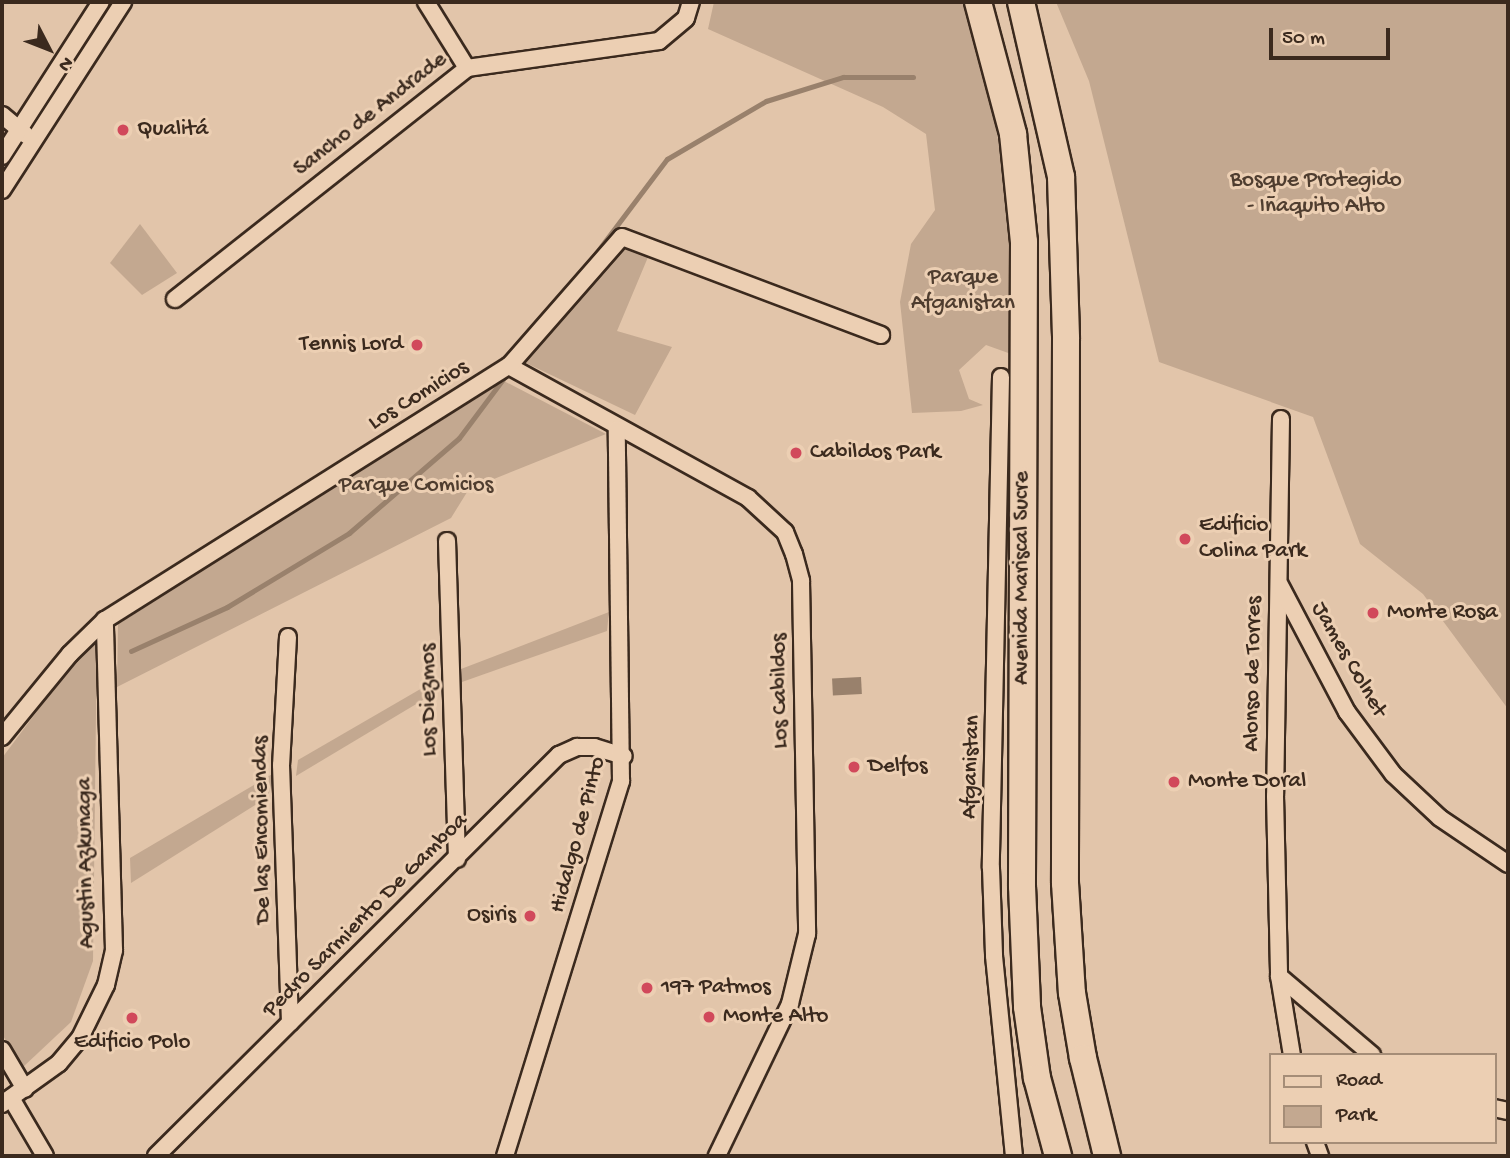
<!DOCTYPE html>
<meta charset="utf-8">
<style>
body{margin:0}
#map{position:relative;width:1510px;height:1158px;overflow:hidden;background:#e2c5aa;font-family:"Gochi Hand",sans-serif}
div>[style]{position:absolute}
.green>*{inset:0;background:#c3a890}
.water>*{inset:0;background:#99816c;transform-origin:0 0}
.stream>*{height:5px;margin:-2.5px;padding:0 2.5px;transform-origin:2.5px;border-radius:2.5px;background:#99816c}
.roads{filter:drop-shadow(2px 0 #3b2a1e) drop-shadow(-2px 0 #3b2a1e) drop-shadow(0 2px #3b2a1e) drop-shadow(0 -2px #3b2a1e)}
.minor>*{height:16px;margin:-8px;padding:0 8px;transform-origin:8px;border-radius:8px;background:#eccfb3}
.primary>*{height:26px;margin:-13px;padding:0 13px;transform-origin:13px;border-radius:13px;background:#eccfb3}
.dots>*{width:19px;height:19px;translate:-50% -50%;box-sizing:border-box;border:4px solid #eccfb3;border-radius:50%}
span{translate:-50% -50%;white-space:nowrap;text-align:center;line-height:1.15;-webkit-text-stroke:6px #eccfb3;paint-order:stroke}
.street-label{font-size:23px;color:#3b2a1e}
.poi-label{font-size:23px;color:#3b2a1e}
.left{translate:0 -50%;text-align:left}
.right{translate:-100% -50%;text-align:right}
.park-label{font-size:23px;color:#4f3d2f}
.frame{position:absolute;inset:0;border:4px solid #3b2a1e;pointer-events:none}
.legend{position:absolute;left:1269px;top:1053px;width:228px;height:91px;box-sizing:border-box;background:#eccfb3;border:2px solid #a58d77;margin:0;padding:9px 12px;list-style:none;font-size:21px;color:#3b2a1e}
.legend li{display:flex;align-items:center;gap:14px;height:35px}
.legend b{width:35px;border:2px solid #a58d77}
.north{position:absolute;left:14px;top:14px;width:70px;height:70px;-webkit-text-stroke:5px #eccfb3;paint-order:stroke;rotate:132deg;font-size:19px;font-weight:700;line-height:28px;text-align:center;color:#3b2a1e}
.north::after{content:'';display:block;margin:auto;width:24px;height:32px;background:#3b2a1e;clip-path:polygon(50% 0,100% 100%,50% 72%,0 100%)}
.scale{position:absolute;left:1269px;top:28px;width:121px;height:32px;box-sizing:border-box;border:4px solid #3b2a1e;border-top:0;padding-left:9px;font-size:21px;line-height:24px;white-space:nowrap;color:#3b2a1e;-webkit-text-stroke:5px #eccfb3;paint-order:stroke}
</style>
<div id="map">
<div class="green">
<div style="clip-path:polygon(714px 2px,966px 2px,982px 55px,1012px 214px,1022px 358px,986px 345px,959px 370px,969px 399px,983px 405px,961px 411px,912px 413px,900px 302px,911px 244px,935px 210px,926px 134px,883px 107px,708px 29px)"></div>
<div style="clip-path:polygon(1056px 2px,1508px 2px,1508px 709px,1423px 594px,1360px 544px,1313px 417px,1159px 362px,1089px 81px)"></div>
<div style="clip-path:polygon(140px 224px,177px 273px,142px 295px,110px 263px)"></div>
<div style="clip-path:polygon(633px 241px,651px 250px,617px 331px,672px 347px,635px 415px,526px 363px)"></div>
<div style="clip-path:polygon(502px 380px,606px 434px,469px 489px,451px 518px,117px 687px,118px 624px)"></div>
<div style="clip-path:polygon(609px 612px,607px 631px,462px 682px,461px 669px)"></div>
<div style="clip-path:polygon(97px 631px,93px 961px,71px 1022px,22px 1068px,2px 1034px,2px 758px)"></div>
<div style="clip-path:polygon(436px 680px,438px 691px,296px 776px,298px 760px)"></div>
<div style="clip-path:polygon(274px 773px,268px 797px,131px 883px,130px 858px)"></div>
</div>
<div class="water">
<div style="left:861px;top:677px;width:17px;height:29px;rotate:87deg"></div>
</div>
<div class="stream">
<div style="left:584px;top:269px;width:138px;rotate:-53deg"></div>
<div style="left:667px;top:159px;width:115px;rotate:-30.4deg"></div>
<div style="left:766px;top:101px;width:81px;rotate:-17.3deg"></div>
<div style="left:843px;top:77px;width:70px"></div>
<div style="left:131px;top:651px;width:106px;rotate:-24.6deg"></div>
<div style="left:227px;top:607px;width:143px;rotate:-31.2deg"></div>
<div style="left:349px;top:533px;width:145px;rotate:-40.8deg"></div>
<div style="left:459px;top:438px;width:79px;rotate:-53.3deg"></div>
</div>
<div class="roads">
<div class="minor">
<div style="left:426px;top:2px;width:78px;rotate:58.2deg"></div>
<div style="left:2px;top:115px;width:31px;rotate:40deg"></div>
<div style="left:2px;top:156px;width:183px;rotate:-57.3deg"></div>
<div style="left:2px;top:190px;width:224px;rotate:-57.2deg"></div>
<div style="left:175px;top:299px;width:372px;rotate:-38.3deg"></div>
<div style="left:467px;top:68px;width:194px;rotate:-8deg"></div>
<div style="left:659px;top:41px;width:35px;rotate:-40deg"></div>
<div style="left:686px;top:18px;width:17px;rotate:-73deg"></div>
<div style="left:509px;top:366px;width:273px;rotate:28.9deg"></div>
<div style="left:748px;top:498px;width:50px;rotate:42.6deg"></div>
<div style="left:785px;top:532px;width:24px;rotate:68deg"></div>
<div style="left:794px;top:554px;width:28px;rotate:75deg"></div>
<div style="left:801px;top:581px;width:353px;rotate:89deg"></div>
<div style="left:807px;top:934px;width:72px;rotate:103.7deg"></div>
<div style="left:790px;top:1004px;width:169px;rotate:115.7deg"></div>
<div style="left:1001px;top:377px;width:491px;rotate:91.2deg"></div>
<div style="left:991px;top:868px;width:88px;rotate:88deg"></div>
<div style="left:994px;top:956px;width:201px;rotate:84.3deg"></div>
<div style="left:1281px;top:419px;width:377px;rotate:90.9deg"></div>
<div style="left:1275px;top:796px;width:180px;rotate:88.7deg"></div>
<div style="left:1279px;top:976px;width:80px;rotate:80.7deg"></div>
<div style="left:447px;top:541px;width:318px;rotate:88.2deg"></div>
<div style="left:1280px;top:585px;width:144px;rotate:62.2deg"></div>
<div style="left:1347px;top:712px;width:77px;rotate:53.4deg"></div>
<div style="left:1393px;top:774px;width:64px;rotate:43.1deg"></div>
<div style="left:1440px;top:818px;width:82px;rotate:34.1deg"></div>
<div style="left:288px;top:637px;width:128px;rotate:93.1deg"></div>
<div style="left:281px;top:765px;width:258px;rotate:88deg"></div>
<div style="left:2px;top:737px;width:107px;rotate:-50.7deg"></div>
<div style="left:70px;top:654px;width:49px;rotate:-44.2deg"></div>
<div style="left:105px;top:620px;width:477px;rotate:-32.2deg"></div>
<div style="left:509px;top:366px;width:171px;rotate:-48.8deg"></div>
<div style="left:622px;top:237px;width:277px;rotate:20.7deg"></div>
<div style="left:1279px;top:976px;width:122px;rotate:40.3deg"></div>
<div style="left:2px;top:1050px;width:45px;rotate:59.5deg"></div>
<div style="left:11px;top:1098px;width:67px;rotate:59.6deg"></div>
<div style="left:2px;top:1104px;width:70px;rotate:-35.7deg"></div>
<div style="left:59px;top:1063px;width:33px;rotate:-50deg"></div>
<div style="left:80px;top:1038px;width:59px;rotate:-63.9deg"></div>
<div style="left:106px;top:985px;width:36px;rotate:-77deg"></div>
<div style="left:114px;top:950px;width:330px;rotate:-91.6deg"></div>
<div style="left:1494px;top:1108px;width:14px;rotate:12deg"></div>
<div style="left:1315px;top:1142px;width:15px;rotate:70deg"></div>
<div style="left:156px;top:1156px;width:569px;rotate:-44.86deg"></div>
<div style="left:559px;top:755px;width:20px;rotate:-24deg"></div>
<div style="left:577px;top:747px;width:17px"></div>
<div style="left:594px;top:747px;width:31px;rotate:17deg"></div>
<div style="left:505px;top:1156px;width:393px;rotate:-72.8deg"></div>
<div style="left:621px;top:781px;width:352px;rotate:-90.7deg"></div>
</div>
<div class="primary">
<div style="left:978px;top:2px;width:137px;rotate:75.1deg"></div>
<div style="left:1013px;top:134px;width:109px;rotate:84.2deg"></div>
<div style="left:1024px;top:242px;width:644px;rotate:90.18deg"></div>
<div style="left:1022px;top:886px;width:121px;rotate:87.6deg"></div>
<div style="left:1027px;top:1007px;width:72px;rotate:82deg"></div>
<div style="left:1037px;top:1078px;width:81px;rotate:74.9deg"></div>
<div style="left:1021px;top:2px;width:180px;rotate:77.1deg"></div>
<div style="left:1061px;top:177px;width:162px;rotate:88.2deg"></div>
<div style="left:1066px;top:339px;width:544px;rotate:90.11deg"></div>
<div style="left:1065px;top:883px;width:110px;rotate:86.4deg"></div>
<div style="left:1072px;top:993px;width:66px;rotate:80.4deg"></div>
<div style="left:1083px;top:1058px;width:101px;rotate:76.2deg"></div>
</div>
</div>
<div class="dots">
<div style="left:123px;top:130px;background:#d1495b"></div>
<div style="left:417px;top:345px;background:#d1495b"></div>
<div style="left:796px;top:453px;background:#d1495b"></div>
<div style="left:1185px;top:539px;background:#d1495b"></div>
<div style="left:1373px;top:613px;background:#d1495b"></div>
<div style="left:854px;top:767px;background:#d1495b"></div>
<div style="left:1174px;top:782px;background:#d1495b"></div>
<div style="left:530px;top:916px;background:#d1495b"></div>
<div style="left:647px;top:988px;background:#d1495b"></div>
<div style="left:709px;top:1017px;background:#d1495b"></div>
<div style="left:132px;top:1018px;background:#d1495b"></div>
</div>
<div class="street-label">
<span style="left:371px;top:115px;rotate:-38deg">Sancho de Andrade</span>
<span style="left:419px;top:396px;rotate:-32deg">Los Comicios</span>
<span style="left:1023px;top:578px;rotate:-90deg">Avenida Mariscal Sucre</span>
<span style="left:1348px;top:660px;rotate:60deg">James Colnet</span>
<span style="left:1254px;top:674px;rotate:-89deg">Alonso de Torres</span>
<span style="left:781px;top:691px;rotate:-91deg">Los Cabildos</span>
<span style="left:430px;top:700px;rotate:-91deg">Los Diezmos</span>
<span style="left:972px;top:767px;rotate:-88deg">Afganistan</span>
<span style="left:263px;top:830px;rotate:-91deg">De las Encomiendas</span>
<span style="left:579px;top:835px;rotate:-75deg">Hidalgo de Pinto</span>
<span style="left:87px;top:863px;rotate:-91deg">Agustin Azkunaga</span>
<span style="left:366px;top:916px;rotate:-45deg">Pedro Sarmiento De Gamboa</span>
</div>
<div class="poi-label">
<span class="left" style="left:137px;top:130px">Qualitá</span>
<span class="right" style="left:403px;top:345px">Tennis Lord</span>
<span class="left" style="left:810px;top:453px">Cabildos Park</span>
<span class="left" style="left:1199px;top:539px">Edificio<br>Colina Park</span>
<span class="left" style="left:1387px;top:613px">Monte Rosa</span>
<span class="left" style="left:868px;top:767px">Delfos</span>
<span class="left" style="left:1188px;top:782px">Monte Doral</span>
<span class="right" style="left:516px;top:916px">Osiris</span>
<span class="left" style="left:661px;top:988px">197 Patmos</span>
<span class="left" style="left:723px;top:1017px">Monte Alto</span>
<span style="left:132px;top:1043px">Edificio Polo</span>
</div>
<div class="park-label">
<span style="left:1316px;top:194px">Bosque Protegido<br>- Iñaquito Alto</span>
<span style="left:963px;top:291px">Parque<br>Afganistan</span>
<span style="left:416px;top:486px">Parque Comicios</span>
</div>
<div class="frame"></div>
<ul class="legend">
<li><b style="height:9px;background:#eccfb3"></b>Road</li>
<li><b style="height:19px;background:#c3a890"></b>Park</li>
</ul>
<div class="north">N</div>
<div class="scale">50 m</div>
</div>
